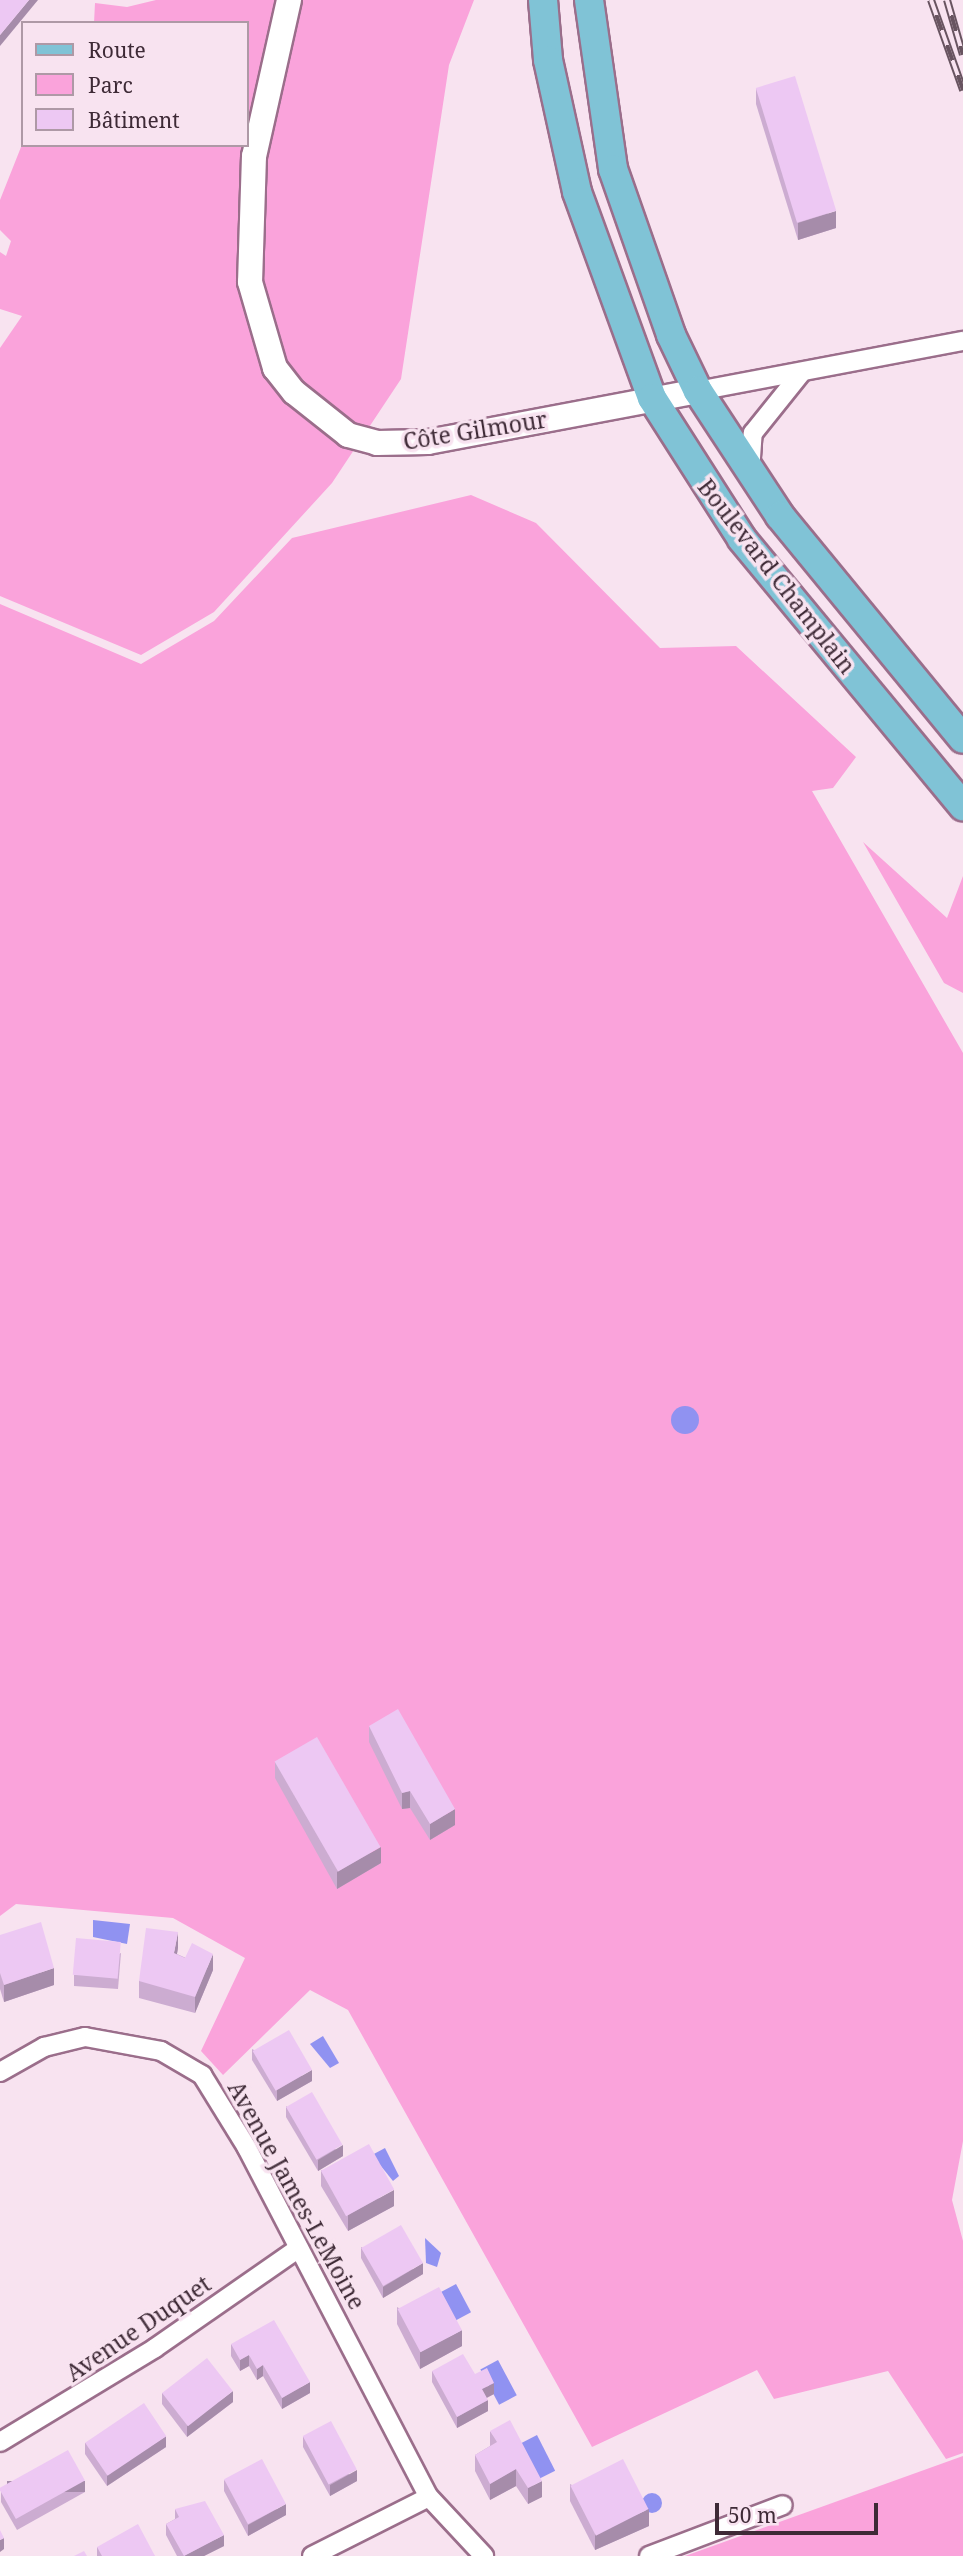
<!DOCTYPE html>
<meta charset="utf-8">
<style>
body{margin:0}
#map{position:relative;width:963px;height:2556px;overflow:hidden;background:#f8e3f0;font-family:"Noto Serif",serif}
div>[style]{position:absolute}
.green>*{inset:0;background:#faa3db}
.water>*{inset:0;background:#9092f1;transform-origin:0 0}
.round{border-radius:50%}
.roads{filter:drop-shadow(2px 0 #9b6e8b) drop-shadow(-2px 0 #9b6e8b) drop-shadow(0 2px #9b6e8b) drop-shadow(0 -2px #9b6e8b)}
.street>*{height:18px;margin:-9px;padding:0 9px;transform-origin:9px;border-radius:9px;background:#fff}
.secondary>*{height:24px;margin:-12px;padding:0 12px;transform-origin:12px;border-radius:12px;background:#fff}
.primary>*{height:28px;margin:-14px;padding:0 14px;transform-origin:14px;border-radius:14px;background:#80c3d6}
.rail>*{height:8px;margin-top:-4px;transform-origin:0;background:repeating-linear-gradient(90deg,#f8e3f0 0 16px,#685460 0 32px);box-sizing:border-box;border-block:2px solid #685460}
.wall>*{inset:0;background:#ccacd1}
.shaded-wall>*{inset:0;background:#a68caa;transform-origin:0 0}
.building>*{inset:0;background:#edc8f3;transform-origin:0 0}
span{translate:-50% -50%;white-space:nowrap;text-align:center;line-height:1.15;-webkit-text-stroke:7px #f8e3f0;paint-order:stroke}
.street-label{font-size:23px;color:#3e2a36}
.legend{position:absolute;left:21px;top:21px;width:228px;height:126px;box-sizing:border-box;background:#f8e3f0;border:2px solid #ae99a6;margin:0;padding:9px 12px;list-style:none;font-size:21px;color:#3e2a36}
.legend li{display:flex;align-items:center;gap:14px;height:35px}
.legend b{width:35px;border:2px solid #ae99a6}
.scale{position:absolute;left:715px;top:2503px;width:163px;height:32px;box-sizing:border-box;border:4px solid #3e2a36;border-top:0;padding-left:9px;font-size:21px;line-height:24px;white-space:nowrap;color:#3e2a36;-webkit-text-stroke:5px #f8e3f0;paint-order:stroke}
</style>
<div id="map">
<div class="green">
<div style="clip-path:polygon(156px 0,474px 0,449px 65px,401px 379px,332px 483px,214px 612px,141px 655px,0 596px,0 348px,22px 316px,0 309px,0 252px,6px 256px,11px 241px,0 230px,0 200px,23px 142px,247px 145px,247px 23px,94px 23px,95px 3px,127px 7px)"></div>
<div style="clip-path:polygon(471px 495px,536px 523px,660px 648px,736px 646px,856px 757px,833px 788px,812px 791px,963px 1053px,963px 2141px,952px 2200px,963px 2241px,963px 2453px,946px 2459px,888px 2371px,774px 2399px,757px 2370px,592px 2447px,348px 2010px,310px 1990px,223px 2075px,201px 2051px,245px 1958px,173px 1918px,16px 1904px,0 1916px,0 604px,141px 664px,214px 621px,292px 538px)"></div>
<div style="clip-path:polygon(863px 842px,947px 918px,963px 876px,963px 993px,944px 983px)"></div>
<div style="clip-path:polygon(963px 2456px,963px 2556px,685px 2556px)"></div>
</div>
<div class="water">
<div class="round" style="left:671px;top:1406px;width:28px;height:28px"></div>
<div style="clip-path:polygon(93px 1920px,130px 1924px,127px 1944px,93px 1937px)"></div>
<div style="clip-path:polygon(323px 2036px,339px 2063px,330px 2068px,310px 2044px)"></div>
<div style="clip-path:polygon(385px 2148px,399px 2176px,393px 2181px,372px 2155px)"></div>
<div style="clip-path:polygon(425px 2238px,441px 2253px,437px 2267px,426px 2263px)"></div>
<div style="left:456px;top:2284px;width:32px;height:17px;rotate:62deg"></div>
<div style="left:498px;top:2360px;width:40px;height:20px;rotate:62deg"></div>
<div style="left:537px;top:2435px;width:40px;height:19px;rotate:63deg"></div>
<div class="round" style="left:642px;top:2493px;width:20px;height:20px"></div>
</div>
<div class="roads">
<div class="street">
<div style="left:698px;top:391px;width:270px;rotate:-10.7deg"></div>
<div style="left:750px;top:472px;width:39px;rotate:-86deg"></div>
<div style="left:753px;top:433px;width:78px;rotate:-51.2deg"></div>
<div style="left:0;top:2072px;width:51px;rotate:-29.6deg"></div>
<div style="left:44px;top:2047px;width:42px;rotate:-13.7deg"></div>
<div style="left:85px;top:2037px;width:77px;rotate:10.4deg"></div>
<div style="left:161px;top:2051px;width:48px;rotate:30.3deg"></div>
<div style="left:202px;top:2075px;width:86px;rotate:58.3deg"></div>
<div style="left:247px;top:2148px;width:394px;rotate:62.5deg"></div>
<div style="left:429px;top:2497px;width:81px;rotate:47deg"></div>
<div style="left:0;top:2442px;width:181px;rotate:-31.2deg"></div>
<div style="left:155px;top:2348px;width:175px;rotate:-34.8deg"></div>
<div style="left:312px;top:2556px;width:131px;rotate:-26.8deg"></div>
<div style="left:649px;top:2556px;width:143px;rotate:-20.8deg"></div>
</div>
<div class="secondary">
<div style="left:289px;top:0;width:160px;rotate:102.6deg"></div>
<div style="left:254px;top:156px;width:126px;rotate:91.8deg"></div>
<div style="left:250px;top:282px;width:90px;rotate:73.8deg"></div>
<div style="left:275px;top:368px;width:31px;rotate:52deg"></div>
<div style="left:294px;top:392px;width:69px;rotate:38.5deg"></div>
<div style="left:348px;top:435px;width:30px;rotate:15deg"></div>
<div style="left:377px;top:443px;width:51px;rotate:-1.1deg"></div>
<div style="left:428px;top:442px;width:275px;rotate:-10.7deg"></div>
</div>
<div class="primary">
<div style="left:543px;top:0;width:60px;rotate:85.2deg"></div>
<div style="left:548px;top:60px;width:135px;rotate:77.6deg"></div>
<div style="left:577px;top:192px;width:219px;rotate:70deg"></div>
<div style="left:652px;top:398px;width:167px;rotate:57.4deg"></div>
<div style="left:742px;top:539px;width:347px;rotate:50.4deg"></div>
<div style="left:589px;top:0;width:171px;rotate:81.9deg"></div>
<div style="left:613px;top:169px;width:176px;rotate:70.7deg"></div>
<div style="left:671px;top:335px;width:62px;rotate:64.3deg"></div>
<div style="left:698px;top:391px;width:149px;rotate:56.7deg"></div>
<div style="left:780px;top:516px;width:288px;rotate:50.6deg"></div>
</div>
</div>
<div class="rail">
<div style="left:931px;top:0;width:96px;rotate:70.4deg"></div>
<div style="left:947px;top:0;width:57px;rotate:73.8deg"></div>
</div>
<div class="wall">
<div style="clip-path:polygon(756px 88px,836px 228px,798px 240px,756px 104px)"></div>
<div style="clip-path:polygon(369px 1726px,455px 1825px,430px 1840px,410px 1808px,402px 1809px,369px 1742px)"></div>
<div style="clip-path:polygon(275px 1762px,381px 1863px,337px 1889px,275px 1778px)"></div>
<div style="clip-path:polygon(0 1935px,54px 1985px,4px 2002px,0 1989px)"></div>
<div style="clip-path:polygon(178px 1948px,177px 1954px,213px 1970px,195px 2013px,139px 1998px,139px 1981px)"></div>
<div style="clip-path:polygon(121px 1953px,118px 1989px,74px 1986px,74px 1975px)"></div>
<div style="clip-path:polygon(252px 2049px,312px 2081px,277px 2101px,252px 2060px)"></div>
<div style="clip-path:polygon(286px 2106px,343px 2156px,318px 2171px,286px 2117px)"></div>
<div style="clip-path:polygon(321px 2170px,394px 2206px,348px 2231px,321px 2186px)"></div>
<div style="clip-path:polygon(361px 2247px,423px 2274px,383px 2298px,361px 2258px)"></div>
<div style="clip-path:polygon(397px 2307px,462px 2346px,420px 2369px,397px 2324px)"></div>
<div style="clip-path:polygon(231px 2344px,310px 2393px,282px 2409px,263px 2376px,257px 2380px,249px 2366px,240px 2371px,231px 2356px)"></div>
<div style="clip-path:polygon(432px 2371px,475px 2374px,494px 2394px,487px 2398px,488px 2411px,457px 2428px,432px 2382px)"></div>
<div style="clip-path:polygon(162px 2393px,233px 2402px,187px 2437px,162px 2404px)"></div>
<div style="clip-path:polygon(490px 2431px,542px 2497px,528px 2504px,516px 2486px,490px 2500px,475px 2471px,475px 2455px,490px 2446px)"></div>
<div style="clip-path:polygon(303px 2436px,357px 2481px,330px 2496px,303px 2447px)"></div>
<div style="clip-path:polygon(85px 2443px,166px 2447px,107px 2486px,85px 2454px)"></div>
<div style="clip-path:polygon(224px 2480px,286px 2515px,248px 2536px,224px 2491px)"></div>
<div style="clip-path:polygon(570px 2484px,649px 2526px,595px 2550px,570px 2501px)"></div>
<div style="clip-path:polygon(1px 2491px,85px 2492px,17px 2530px,1px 2502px)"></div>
<div style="clip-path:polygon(175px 2509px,224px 2546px,204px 2556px,177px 2556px,166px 2535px,166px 2524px,175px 2519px)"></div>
<div style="clip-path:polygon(97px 2547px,155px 2556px,97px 2556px)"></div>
</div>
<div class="shaded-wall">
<div style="clip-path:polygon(29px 0,38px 0,0 46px,0 35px)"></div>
<div style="clip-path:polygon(836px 211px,836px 228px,798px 240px,798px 223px)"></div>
<div style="clip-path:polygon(410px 1791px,410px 1808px,402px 1809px,402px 1793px)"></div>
<div style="clip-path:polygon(455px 1809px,455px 1825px,430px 1840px,430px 1824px)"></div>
<div style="clip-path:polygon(381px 1847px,381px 1863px,337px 1889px,337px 1872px)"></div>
<div style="clip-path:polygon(178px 1932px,178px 1948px,174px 1969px,174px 1953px)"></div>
<div style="clip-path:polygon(213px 1954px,213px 1970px,195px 2013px,195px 1997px)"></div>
<div style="clip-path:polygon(54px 1968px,54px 1985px,4px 2002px,4px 1985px)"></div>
<div style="clip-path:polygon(312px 2070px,312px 2081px,277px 2101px,277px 2090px)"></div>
<div style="clip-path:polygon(343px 2145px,343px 2156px,318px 2171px,318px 2160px)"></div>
<div style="clip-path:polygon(394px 2190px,394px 2206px,348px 2231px,348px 2215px)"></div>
<div style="clip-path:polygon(423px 2263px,423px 2274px,383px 2298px,383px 2287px)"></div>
<div style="clip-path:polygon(462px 2330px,462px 2346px,420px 2369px,420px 2352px)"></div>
<div style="clip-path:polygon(249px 2355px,249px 2366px,240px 2371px,240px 2360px)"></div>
<div style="clip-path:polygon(263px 2365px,263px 2376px,257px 2380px,257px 2369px)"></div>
<div style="clip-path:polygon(310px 2382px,310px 2393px,282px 2409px,282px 2398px)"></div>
<div style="clip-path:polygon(494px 2383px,494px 2394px,482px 2400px,482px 2389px)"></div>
<div style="clip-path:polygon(233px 2391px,233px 2402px,187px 2437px,187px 2426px)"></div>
<div style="clip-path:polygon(488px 2400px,488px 2411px,457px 2428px,457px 2417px)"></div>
<div style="clip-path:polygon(166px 2436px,166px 2447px,107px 2486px,107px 2475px)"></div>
<div style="clip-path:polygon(516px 2469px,516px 2486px,490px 2500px,490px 2484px)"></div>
<div style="clip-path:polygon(357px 2470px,357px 2481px,330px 2496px,330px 2485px)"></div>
<div style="left:85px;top:2481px;width:11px;height:78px;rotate:90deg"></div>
<div style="clip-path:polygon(542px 2481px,542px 2497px,528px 2504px,528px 2488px)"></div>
<div style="clip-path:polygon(286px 2504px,286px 2515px,248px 2536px,248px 2525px)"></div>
<div style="clip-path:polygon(649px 2509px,649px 2526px,595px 2550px,595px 2533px)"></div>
<div style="clip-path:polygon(224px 2535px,224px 2546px,204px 2556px,184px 2556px)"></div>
<div style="clip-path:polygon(4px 2538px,4px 2549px,0 2552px,0 2540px)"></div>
</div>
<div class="building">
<div style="clip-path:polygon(0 0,29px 0,0 35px)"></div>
<div style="left:795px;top:76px;width:141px;height:41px;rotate:73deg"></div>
<div style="clip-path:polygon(398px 1709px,455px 1809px,430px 1824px,410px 1791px,402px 1793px,369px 1726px)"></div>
<div style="left:317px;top:1737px;width:127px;height:49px;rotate:60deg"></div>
<div style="clip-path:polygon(41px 1922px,54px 1968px,4px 1985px,0 1973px,0 1935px)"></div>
<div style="clip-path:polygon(146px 1928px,178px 1932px,174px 1953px,185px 1958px,192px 1943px,213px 1954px,195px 1997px,139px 1981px)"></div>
<div style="left:76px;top:1938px;width:45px;height:37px;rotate:5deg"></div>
<div style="left:289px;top:2030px;width:46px;height:42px;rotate:60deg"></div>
<div style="left:312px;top:2092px;width:61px;height:30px;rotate:60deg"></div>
<div style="left:369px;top:2144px;width:52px;height:55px;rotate:61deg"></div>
<div style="left:401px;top:2225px;width:44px;height:46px;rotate:60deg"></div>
<div style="left:439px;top:2287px;width:49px;height:47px;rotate:62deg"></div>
<div style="clip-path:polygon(274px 2320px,310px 2382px,282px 2398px,263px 2365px,257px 2369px,249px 2355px,240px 2360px,231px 2344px)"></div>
<div style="clip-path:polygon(463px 2354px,475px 2374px,487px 2368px,494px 2383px,482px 2389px,488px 2400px,457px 2417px,432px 2371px)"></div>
<div style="left:207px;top:2358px;width:42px;height:57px;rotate:52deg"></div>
<div style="left:144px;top:2403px;width:40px;height:71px;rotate:56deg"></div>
<div style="clip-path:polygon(510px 2420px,542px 2481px,528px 2488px,516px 2469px,490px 2484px,475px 2455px,497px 2442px,490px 2431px)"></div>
<div style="left:331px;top:2421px;width:55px;height:32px;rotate:62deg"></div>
<div style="left:68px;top:2450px;width:35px;height:79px;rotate:61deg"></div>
<div style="left:262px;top:2459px;width:51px;height:43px;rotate:62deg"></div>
<div style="left:623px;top:2459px;width:56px;height:59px;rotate:63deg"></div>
<div style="clip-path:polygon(205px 2501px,224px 2535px,184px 2556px,166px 2524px,179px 2517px,175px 2509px)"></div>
<div style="clip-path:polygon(138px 2524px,155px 2556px,102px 2556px,97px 2547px)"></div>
<div style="clip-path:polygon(0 2530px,4px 2538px,0 2540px)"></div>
<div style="clip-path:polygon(84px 2551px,87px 2556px,74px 2556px)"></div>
</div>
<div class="street-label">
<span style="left:475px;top:430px;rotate:-9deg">Côte Gilmour</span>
<span style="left:777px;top:576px;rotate:52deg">Boulevard Champlain</span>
<span style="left:297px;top:2195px;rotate:61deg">Avenue James-LeMoine</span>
<span style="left:138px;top:2328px;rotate:-34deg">Avenue Duquet</span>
</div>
<ul class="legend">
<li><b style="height:9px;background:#80c3d6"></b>Route</li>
<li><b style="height:19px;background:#faa3db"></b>Parc</li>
<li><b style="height:19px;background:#edc8f3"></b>Bâtiment</li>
</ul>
<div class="scale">50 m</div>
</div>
